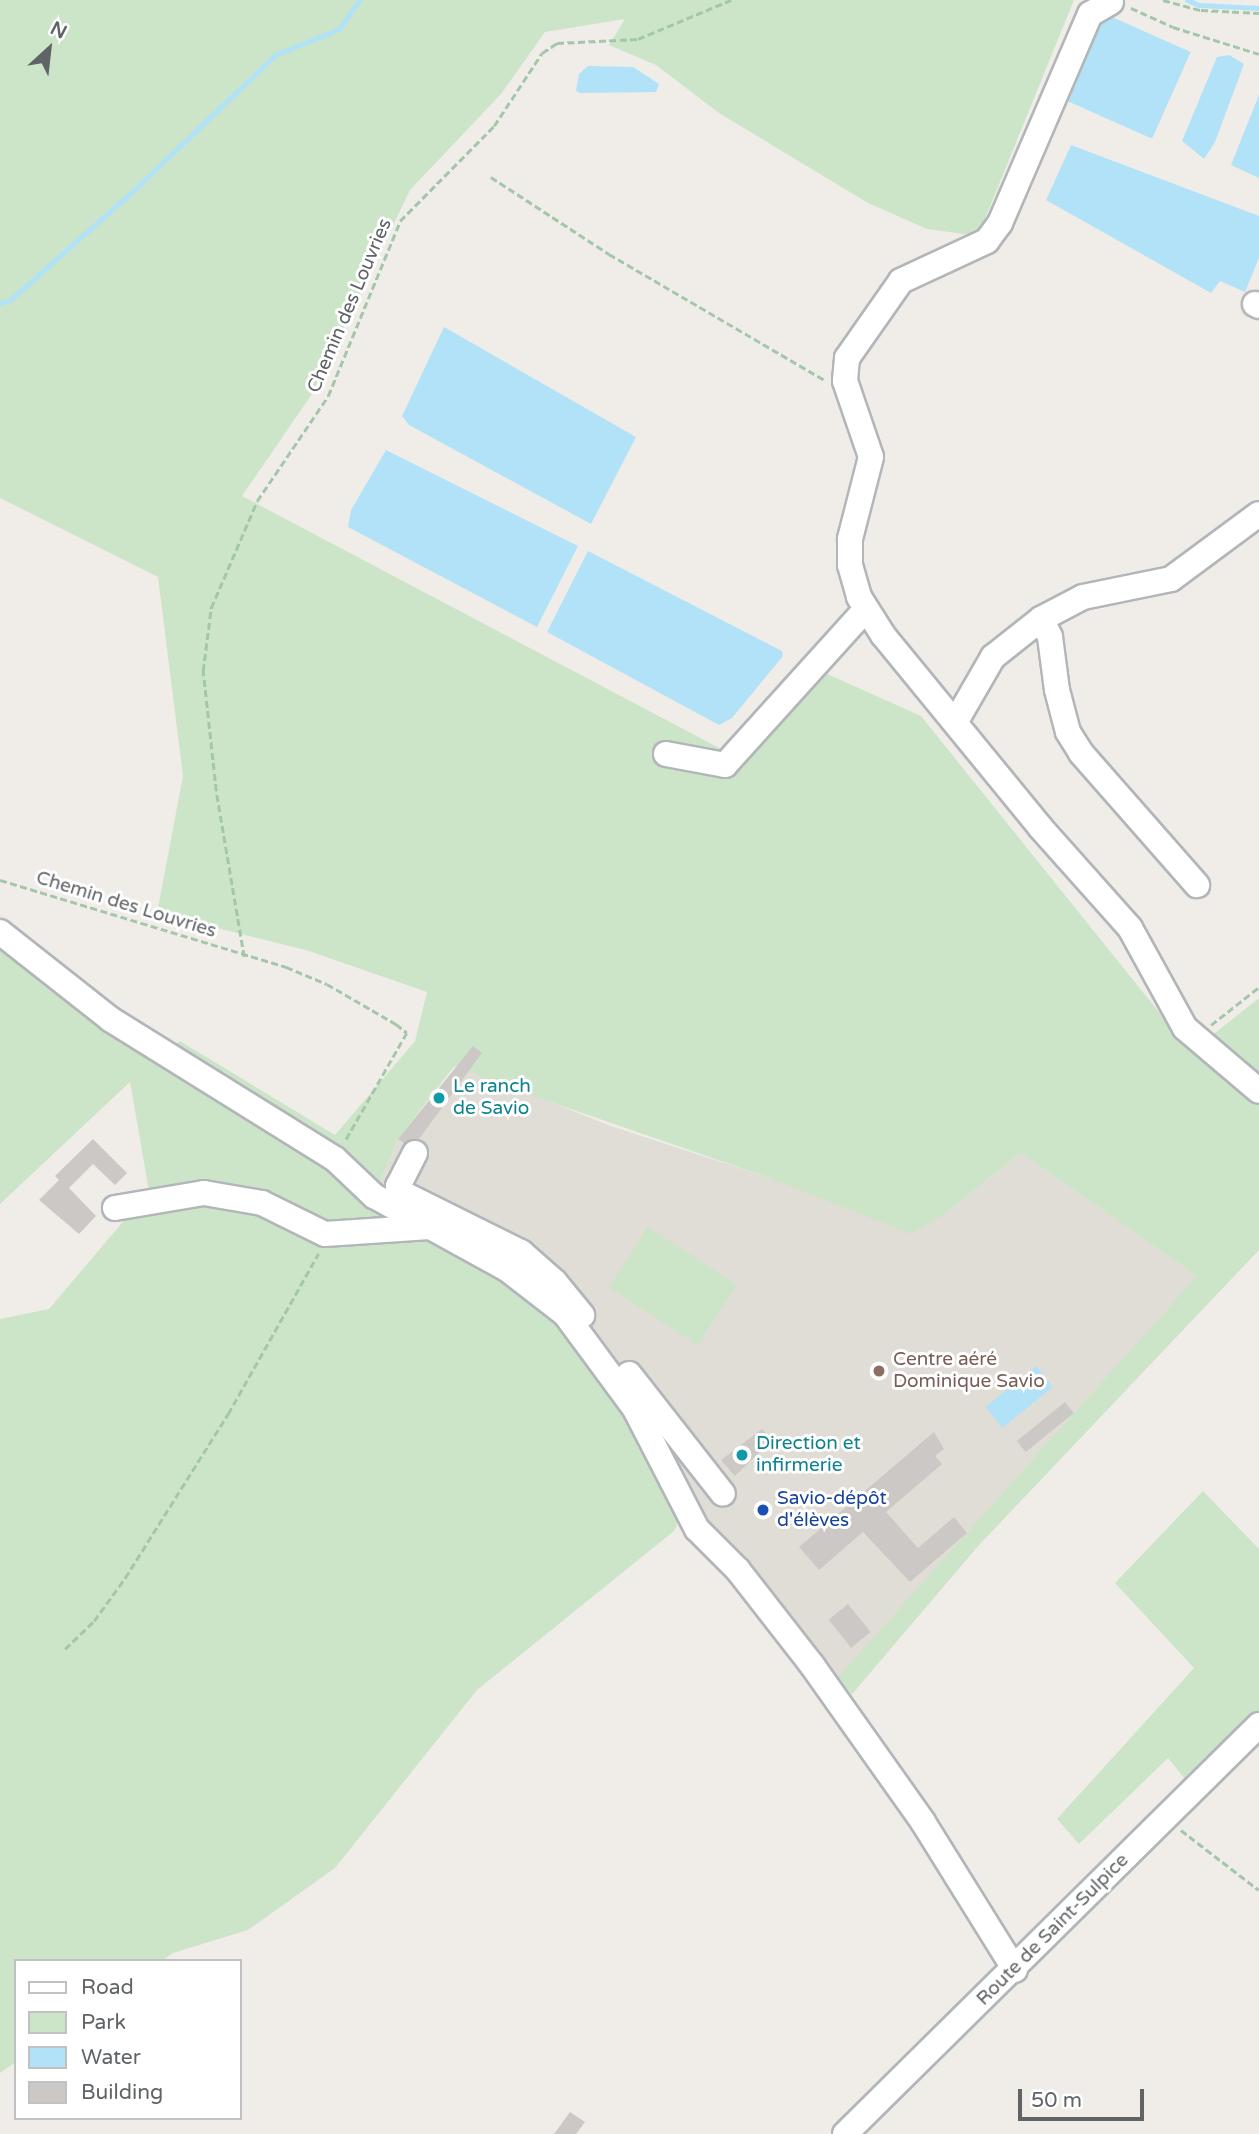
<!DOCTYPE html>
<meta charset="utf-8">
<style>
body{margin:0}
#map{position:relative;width:1259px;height:2134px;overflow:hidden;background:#f0ede9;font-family:"Varela Round",sans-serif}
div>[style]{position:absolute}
.education>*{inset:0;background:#e0ddd7}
.green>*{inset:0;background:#cce5c8;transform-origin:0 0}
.water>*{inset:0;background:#b2e2f7;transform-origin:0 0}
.stream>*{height:5px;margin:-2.5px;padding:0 2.5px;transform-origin:2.5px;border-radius:2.5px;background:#b2e2f7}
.building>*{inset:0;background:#ccc8c5;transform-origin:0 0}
.path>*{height:2.5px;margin-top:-1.25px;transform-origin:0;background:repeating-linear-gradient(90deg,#a4c7a9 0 7px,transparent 0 10.5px)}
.roads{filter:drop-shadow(2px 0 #b3b6b9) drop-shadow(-2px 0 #b3b6b9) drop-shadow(0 2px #b3b6b9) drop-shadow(0 -2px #b3b6b9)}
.minor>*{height:24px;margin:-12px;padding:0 12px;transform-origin:12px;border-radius:12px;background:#fff}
.dots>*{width:19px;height:19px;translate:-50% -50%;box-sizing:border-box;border:4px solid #fff;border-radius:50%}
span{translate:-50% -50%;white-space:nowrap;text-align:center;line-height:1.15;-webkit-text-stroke:6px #fff;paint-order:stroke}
.street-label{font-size:19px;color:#606467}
.culture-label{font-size:19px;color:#0d838f}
.left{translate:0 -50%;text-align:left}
.education-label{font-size:19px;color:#785e54}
.transit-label{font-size:19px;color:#164399}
.legend{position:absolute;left:14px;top:1959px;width:228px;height:161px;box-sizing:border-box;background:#fff;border:2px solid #bfc1c2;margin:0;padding:9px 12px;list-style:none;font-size:21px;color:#606467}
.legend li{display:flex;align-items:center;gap:14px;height:35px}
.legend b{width:35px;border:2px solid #bfc1c2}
.north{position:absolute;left:14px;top:14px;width:70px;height:70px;-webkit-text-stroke:5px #fff;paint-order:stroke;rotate:27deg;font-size:19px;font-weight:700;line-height:28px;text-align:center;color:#606467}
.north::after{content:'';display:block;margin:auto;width:24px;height:32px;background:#606467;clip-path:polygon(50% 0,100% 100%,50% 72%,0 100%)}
.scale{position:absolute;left:1018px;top:2089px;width:126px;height:32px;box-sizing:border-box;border:4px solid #606467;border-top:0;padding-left:9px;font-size:21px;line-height:24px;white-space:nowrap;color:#606467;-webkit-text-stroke:5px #fff;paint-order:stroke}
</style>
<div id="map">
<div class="education">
<div style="clip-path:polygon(458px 1065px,611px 1126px,767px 1177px,946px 1213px,1021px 1153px,1219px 1291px,978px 1546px,852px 1694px,378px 1187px,398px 1139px)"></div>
</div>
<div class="green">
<div style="clip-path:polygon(0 0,1074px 0,978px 236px,927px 229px,868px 203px,719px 113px,656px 65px,609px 45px,625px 19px,545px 32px,501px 94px,410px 190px,312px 394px,242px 496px,744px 761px,825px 673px,921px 716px,1191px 1052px,1259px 998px,1259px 1250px,978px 1546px,852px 1694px,837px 1678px,1197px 1276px,1021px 1153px,946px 1213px,911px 1234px,767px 1177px,490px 1081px,458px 1065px,452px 1069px,398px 1139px,372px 1201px,503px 1276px,562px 1319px,637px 1427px,681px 1517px,674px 1531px,477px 1690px,335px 1868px,248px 1930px,173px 1953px,161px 1961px,16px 1961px,16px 2062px,0 2073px,0 1319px,49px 1309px,149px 1191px,130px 1082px,0 1204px,0 944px,153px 1063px,180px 1041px,335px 1135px,415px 1041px,427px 992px,309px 951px,157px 913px,183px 776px,158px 577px,0 498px)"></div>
<div style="left:648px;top:1227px;width:106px;height:72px;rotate:33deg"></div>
<div style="clip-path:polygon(1203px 1491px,1259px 1549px,1259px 1716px,1189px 1784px,1168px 1758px,1079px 1844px,1057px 1819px,1194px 1668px,1115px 1583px)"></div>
</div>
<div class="water">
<div style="left:1103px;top:13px;width:96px;height:95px;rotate:24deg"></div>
<div style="clip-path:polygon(1229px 55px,1244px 64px,1215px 142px,1204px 159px,1182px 141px,1217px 57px)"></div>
<div style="clip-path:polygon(588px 66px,633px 67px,659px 84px,656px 92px,580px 93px,576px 91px,579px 74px)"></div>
<div style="clip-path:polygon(1259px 95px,1259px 178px,1231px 165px)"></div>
<div style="clip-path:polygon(1071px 145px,1259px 216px,1259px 258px,1245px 292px,1220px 281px,1211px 293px,1046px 200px)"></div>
<div style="clip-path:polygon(444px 327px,636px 437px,591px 524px,409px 425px,402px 416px)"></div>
<div style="clip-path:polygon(386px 450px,578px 546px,537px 627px,348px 527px,351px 510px)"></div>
<div style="clip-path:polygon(588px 551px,782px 651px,783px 656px,732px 718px,719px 725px,547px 632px)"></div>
<div style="left:1036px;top:1366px;width:27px;height:65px;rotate:51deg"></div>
</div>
<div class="stream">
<div style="left:1187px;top:0;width:13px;rotate:23deg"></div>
<div style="left:1199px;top:5px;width:60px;rotate:2.9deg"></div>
<div style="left:0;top:303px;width:10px;rotate:-17deg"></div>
<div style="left:10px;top:300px;width:169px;rotate:-41.6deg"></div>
<div style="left:136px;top:188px;width:192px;rotate:-43.7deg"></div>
<div style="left:275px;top:55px;width:69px;rotate:-22.1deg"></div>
<div style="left:339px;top:29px;width:35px;rotate:-55deg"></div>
</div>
<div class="building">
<div style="clip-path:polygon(473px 1046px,482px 1053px,419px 1139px,404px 1143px,398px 1139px)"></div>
<div style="clip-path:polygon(93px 1139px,127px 1173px,115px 1185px,93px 1164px,69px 1188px,96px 1216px,79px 1234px,39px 1200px,59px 1180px,55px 1176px)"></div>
<div style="left:1065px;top:1402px;width:14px;height:62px;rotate:51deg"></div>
<div style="clip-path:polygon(762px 1429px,772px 1440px,735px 1476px,721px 1460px)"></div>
<div style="clip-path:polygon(934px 1432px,944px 1449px,935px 1456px,942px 1464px,886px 1512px,918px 1548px,954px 1517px,967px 1533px,910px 1582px,863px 1532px,819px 1570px,799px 1547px)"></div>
<div style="left:848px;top:1604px;width:36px;height:25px;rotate:51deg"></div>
<div style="clip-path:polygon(570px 2112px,585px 2122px,576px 2134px,554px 2134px)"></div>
</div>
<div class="path">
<div style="left:1163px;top:0;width:39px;rotate:15deg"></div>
<div style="left:1201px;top:10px;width:58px;rotate:3deg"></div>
<div style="left:1131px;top:8px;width:46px;rotate:24.3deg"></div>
<div style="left:1173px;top:27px;width:90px;rotate:17.4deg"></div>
<div style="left:491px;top:177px;width:141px;rotate:33.1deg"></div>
<div style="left:609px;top:254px;width:250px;rotate:30.3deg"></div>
<div style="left:0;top:880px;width:299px;rotate:16.9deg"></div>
<div style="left:286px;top:967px;width:44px;rotate:22.5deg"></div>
<div style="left:327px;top:984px;width:80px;rotate:30.1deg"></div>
<div style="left:396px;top:1024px;width:14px;rotate:39deg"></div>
<div style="left:407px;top:1033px;width:123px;rotate:119.7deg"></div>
<div style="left:244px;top:957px;width:168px;rotate:-99.6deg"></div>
<div style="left:216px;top:791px;width:121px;rotate:-96.2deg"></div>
<div style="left:203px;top:671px;width:64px;rotate:-82.8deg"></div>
<div style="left:211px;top:608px;width:116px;rotate:-66.7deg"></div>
<div style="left:257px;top:501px;width:127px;rotate:-55.9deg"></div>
<div style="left:328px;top:396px;width:189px;rotate:-67.6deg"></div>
<div style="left:400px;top:221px;width:134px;rotate:-45.3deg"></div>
<div style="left:494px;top:126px;width:87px;rotate:-56.7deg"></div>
<div style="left:542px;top:53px;width:18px;rotate:-34deg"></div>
<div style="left:557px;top:43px;width:81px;rotate:-2.8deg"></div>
<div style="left:638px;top:39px;width:101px;rotate:-22.8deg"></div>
<div style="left:1211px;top:1025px;width:61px;rotate:-38.4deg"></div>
<div style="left:65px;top:1649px;width:40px;rotate:-44deg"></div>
<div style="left:94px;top:1621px;width:53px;rotate:-54.2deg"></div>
<div style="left:125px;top:1578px;width:194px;rotate:-57.9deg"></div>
<div style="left:228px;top:1414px;width:184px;rotate:-60.6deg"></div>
<div style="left:1181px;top:1830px;width:98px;rotate:37.6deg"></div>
</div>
<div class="roads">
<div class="minor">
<div style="left:1111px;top:2px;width:24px;rotate:150deg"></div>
<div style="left:1090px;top:14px;width:228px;rotate:113.3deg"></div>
<div style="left:1000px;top:223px;width:22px;rotate:126deg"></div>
<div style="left:987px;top:241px;width:95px;rotate:155.1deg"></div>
<div style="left:901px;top:281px;width:94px;rotate:125deg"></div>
<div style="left:847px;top:358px;width:23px;rotate:95deg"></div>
<div style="left:845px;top:381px;width:80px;rotate:71.1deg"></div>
<div style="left:871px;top:457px;width:85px;rotate:104.4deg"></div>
<div style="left:850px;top:539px;width:26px;rotate:90deg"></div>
<div style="left:850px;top:565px;width:33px;rotate:74deg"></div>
<div style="left:859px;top:597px;width:45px;rotate:57.7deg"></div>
<div style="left:883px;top:635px;width:248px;rotate:50.7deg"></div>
<div style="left:1040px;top:827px;width:135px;rotate:48.3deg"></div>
<div style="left:1130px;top:928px;width:114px;rotate:61.2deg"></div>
<div style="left:1185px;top:1028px;width:97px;rotate:40.4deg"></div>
<div style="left:1255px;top:304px;width:4px;rotate:27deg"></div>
<div style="left:1041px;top:619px;width:20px;rotate:63deg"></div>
<div style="left:1050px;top:637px;width:53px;rotate:82.5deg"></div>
<div style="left:1057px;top:690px;width:43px;rotate:75.3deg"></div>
<div style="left:1068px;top:732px;width:25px;rotate:58deg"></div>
<div style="left:1081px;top:753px;width:176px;rotate:48.7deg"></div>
<div style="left:956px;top:721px;width:74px;rotate:-60deg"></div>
<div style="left:993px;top:657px;width:61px;rotate:-38.4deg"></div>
<div style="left:1041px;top:619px;width:47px;rotate:-27.6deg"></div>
<div style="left:1083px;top:597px;width:90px;rotate:-11.6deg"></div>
<div style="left:1171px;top:579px;width:109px;rotate:-36.5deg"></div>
<div style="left:666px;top:754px;width:60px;rotate:10.6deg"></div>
<div style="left:725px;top:765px;width:209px;rotate:-47.9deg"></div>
<div style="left:0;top:932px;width:140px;rotate:38.3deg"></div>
<div style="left:110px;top:1019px;width:265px;rotate:31.9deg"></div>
<div style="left:335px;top:1159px;width:54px;rotate:43.5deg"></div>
<div style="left:374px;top:1196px;width:152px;rotate:28.8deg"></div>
<div style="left:507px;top:1269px;width:73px;rotate:37.8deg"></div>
<div style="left:565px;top:1314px;width:118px;rotate:53.6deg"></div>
<div style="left:635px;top:1409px;width:135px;rotate:62.7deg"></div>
<div style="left:697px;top:1529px;width:58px;rotate:45deg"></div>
<div style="left:738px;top:1570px;width:120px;rotate:52.1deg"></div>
<div style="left:812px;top:1665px;width:192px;rotate:54.7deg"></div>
<div style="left:923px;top:1822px;width:174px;rotate:58.1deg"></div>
<div style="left:415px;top:1153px;width:37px;rotate:117deg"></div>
<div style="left:398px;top:1186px;width:8px;rotate:60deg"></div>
<div style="left:402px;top:1193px;width:133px;rotate:26.4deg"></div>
<div style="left:521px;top:1252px;width:45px;rotate:41.4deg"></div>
<div style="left:555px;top:1282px;width:43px;rotate:50.7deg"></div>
<div style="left:115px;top:1208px;width:90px;rotate:-9.6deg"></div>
<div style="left:204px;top:1193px;width:59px;rotate:9.8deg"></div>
<div style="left:262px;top:1203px;width:70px;rotate:26.2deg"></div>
<div style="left:325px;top:1234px;width:105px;rotate:-3.8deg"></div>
<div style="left:629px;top:1374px;width:152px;rotate:51.9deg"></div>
<div style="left:845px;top:2134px;width:582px;rotate:-44.65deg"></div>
</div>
</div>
<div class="dots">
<div style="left:439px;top:1098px;background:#0f9aa8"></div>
<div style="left:879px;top:1371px;background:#8d6e63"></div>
<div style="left:742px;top:1455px;background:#0f9aa8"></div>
<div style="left:763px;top:1510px;background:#1a4fb4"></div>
</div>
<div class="street-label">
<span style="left:350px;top:306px;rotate:-67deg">Chemin des Louvries</span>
<span style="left:126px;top:905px;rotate:17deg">Chemin des Louvries</span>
<span style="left:1053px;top:1930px;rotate:-45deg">Route de Saint-Sulpice</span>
</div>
<div class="culture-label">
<span class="left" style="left:453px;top:1098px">Le ranch<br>de Savio</span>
<span class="left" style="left:756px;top:1455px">Direction et<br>infirmerie</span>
</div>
<div class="education-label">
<span class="left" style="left:893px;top:1371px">Centre aéré<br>Dominique Savio</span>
</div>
<div class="transit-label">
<span class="left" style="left:777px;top:1510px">Savio-dépôt<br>d'élèves</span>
</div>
<ul class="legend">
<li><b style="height:9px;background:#fff"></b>Road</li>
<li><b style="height:19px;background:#cce5c8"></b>Park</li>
<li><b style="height:19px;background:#b2e2f7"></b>Water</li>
<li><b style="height:19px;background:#ccc8c5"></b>Building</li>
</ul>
<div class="north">N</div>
<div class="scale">50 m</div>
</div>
